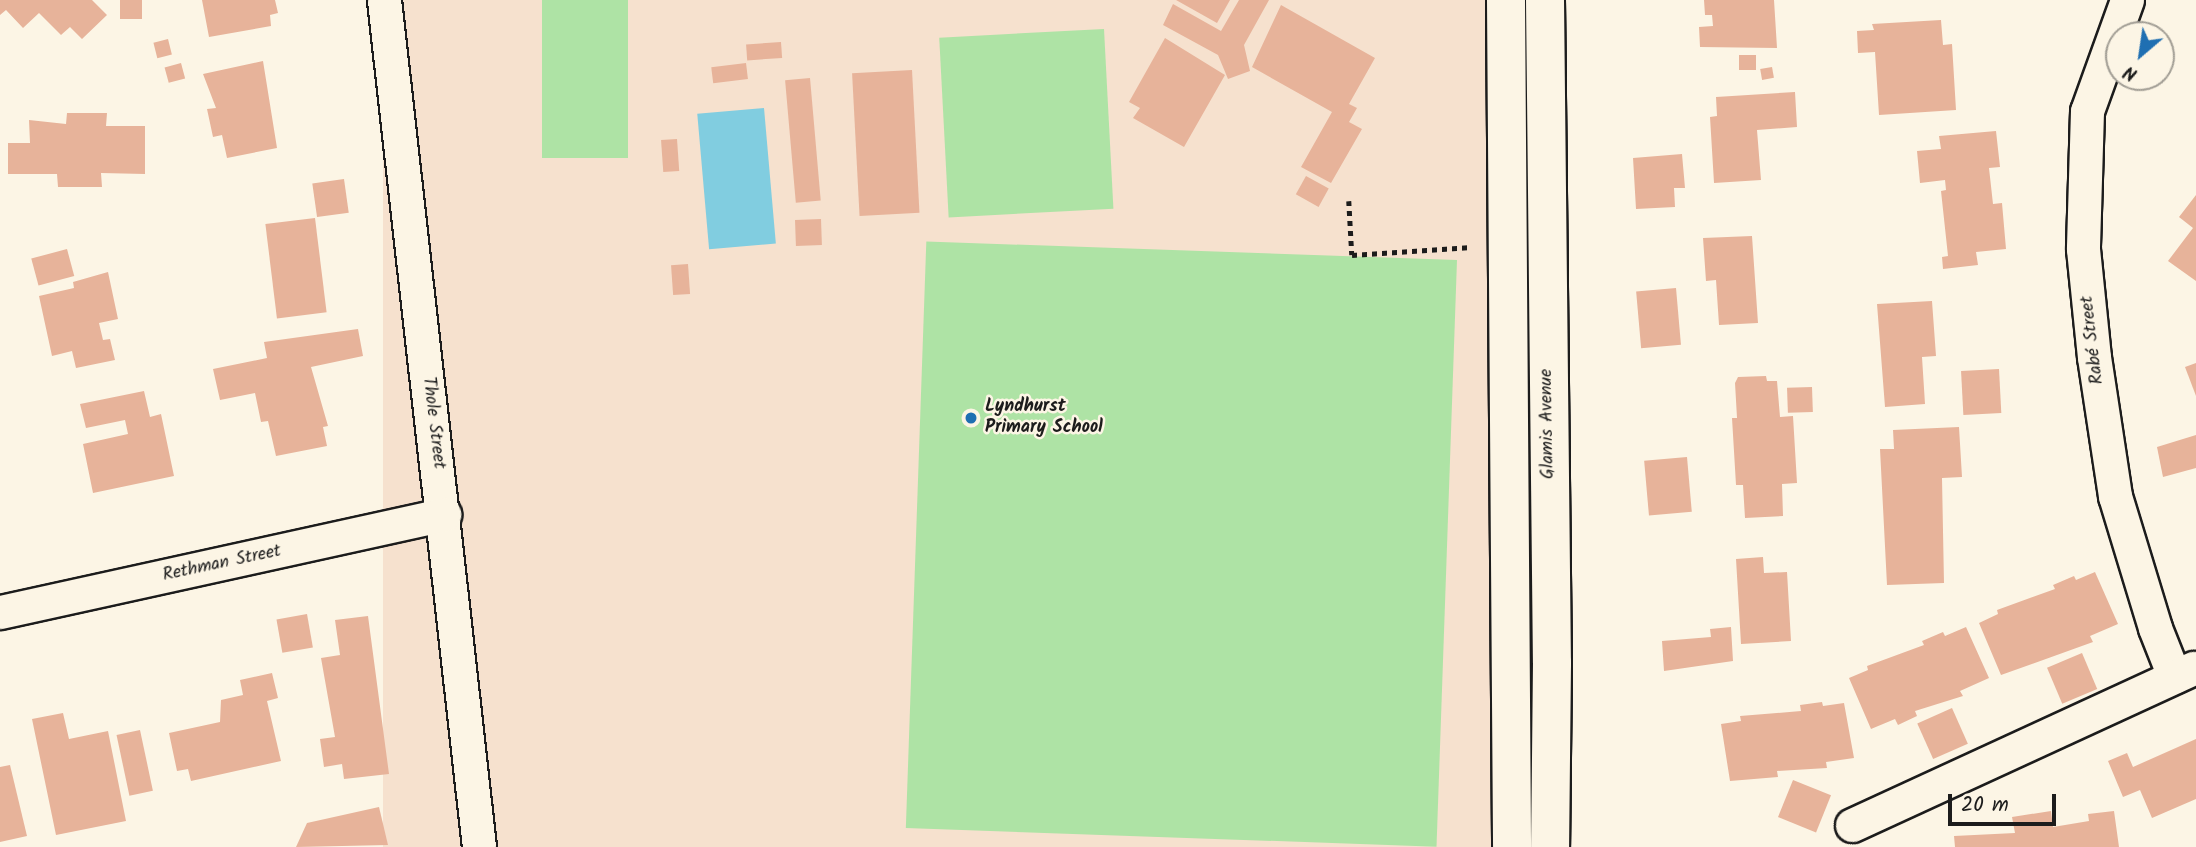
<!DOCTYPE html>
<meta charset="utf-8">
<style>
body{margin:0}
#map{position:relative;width:2196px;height:847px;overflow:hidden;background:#fcf5e5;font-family:Kalam,sans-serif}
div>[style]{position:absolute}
.built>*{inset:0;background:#f6e1ce;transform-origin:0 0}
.green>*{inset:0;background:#aee3a5;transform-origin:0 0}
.water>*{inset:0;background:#81cde0;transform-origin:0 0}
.building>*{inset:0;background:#e7b39a;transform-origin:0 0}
.path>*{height:4.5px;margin-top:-2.25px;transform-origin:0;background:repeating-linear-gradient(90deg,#1c1c1c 0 5px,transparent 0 10px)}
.roads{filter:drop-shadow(2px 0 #1c1c1c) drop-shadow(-2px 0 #1c1c1c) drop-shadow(0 2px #1c1c1c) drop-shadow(0 -2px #1c1c1c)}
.street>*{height:33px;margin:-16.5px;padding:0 16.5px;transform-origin:16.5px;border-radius:16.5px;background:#fcf5e5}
.secondary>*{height:38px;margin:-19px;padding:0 19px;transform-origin:19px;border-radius:19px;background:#fcf5e5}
.dots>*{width:19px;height:19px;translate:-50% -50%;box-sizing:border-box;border:4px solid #fcf5e5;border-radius:50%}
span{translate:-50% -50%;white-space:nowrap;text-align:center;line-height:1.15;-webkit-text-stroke:5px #fcf5e5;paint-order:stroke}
.street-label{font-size:18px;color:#1c1c1c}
.poi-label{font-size:18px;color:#1c1c1c;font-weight:700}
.left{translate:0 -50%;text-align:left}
.north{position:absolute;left:2105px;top:21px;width:70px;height:70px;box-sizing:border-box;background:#fcf5e5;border:2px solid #a29e95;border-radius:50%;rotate:209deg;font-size:19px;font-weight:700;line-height:28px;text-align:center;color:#1c1c1c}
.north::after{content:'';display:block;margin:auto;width:24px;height:32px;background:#1f6fb2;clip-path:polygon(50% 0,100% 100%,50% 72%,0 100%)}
.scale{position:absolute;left:1948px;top:794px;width:108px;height:32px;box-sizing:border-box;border:4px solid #1c1c1c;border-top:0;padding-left:9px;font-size:21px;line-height:24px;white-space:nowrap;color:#1c1c1c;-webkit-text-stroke:5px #fcf5e5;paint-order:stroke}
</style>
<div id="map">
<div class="built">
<div style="left:383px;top:0;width:1120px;height:853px"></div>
</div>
<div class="green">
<div style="left:542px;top:0;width:86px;height:158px"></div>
<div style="left:1104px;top:29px;width:180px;height:165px;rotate:87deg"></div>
<div style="left:1457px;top:260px;width:587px;height:531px;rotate:92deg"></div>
</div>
<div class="water">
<div style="left:764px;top:108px;width:136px;height:67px;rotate:85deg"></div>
</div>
<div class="building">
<div style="clip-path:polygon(0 0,92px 0,107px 15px,82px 39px,70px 27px,61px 35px,39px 13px,23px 28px,6px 10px,0 15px)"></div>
<div style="left:120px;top:0;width:22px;height:19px"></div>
<div style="clip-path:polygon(202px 0,275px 0,278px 13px,270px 15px,271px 26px,209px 37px)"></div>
<div style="clip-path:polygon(1176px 0,1230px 0,1217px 23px)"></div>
<div style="clip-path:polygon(1239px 0,1269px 0,1244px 45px,1250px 71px,1228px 79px,1218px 55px,1163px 25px,1173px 4px,1221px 31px)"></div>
<div style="clip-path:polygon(1704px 0,1774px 0,1777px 48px,1700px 47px,1699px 27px,1713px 26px,1712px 15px,1705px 15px)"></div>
<div style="clip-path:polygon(1281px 5px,1375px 58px,1349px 104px,1357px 108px,1349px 122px,1362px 129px,1331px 183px,1301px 167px,1332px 112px,1252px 67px)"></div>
<div style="clip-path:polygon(1941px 20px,1943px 45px,1952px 44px,1956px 110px,1879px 115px,1875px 52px,1858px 53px,1857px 31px,1874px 30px,1872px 24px)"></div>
<div style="clip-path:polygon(1165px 38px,1225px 75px,1184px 147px,1133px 118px,1140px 108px,1129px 102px)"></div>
<div style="left:168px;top:39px;width:16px;height:15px;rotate:76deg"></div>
<div style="left:781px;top:42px;width:16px;height:35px;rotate:86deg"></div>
<div style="left:1739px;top:55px;width:17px;height:15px"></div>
<div style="clip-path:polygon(263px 61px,277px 148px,227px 158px,222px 135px,213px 137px,207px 109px,216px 108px,203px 74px)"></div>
<div style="left:181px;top:63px;width:16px;height:17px;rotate:75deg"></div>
<div style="left:746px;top:63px;width:16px;height:35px;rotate:83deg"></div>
<div style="left:1772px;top:67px;width:11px;height:12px;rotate:80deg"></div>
<div style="left:912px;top:70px;width:143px;height:60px;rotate:87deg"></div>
<div style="left:810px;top:78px;width:123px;height:25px;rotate:85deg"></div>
<div style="clip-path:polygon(1795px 92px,1797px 127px,1757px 130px,1761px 180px,1714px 183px,1710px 117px,1717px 116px,1716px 97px)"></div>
<div style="clip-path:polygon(67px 113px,107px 113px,106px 126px,145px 126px,145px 174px,101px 173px,102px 187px,58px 187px,57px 174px,8px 174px,8px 143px,30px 143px,29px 120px,66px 124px)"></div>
<div style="clip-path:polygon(1996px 131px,2000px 167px,1989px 168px,1993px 204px,2002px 203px,2006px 249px,1976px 252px,1978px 265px,1943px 269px,1942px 257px,1948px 256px,1941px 191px,1946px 190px,1945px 180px,1920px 183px,1917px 151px,1941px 149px,1939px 136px)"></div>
<div style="left:677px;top:139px;width:32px;height:16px;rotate:86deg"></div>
<div style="clip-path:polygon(1682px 154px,1685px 188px,1674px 188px,1675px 207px,1636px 209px,1633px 158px)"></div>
<div style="left:1306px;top:176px;width:26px;height:21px;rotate:29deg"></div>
<div style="left:344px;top:179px;width:34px;height:32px;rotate:82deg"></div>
<div style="clip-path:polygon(2196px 195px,2196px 281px,2168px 261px,2193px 228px,2179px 217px)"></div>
<div style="left:315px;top:218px;width:95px;height:50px;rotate:83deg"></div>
<div style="left:821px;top:219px;width:26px;height:26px;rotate:88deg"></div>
<div style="clip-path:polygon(1752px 236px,1758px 323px,1719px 325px,1716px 280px,1706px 281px,1703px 238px)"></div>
<div style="left:67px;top:249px;width:28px;height:37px;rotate:75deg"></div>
<div style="left:688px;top:264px;width:30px;height:17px;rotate:86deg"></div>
<div style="clip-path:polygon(108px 272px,118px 319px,99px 323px,103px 340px,110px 339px,115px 360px,76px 368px,72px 351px,52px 356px,39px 296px,74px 288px,73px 282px)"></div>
<div style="left:1676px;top:288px;width:57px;height:40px;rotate:85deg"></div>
<div style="clip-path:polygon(1932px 301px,1936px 356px,1922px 357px,1925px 404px,1885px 407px,1877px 304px)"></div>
<div style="clip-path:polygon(358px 329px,363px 356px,311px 367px,328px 426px,323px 427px,327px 446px,276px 456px,268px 421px,261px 422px,255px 393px,220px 400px,213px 369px,267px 358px,264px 342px)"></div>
<div style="clip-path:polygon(2196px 363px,2196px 396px,2185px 367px)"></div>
<div style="left:1999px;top:369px;width:44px;height:38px;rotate:87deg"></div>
<div style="clip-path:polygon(1766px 376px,1767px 381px,1777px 381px,1780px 417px,1793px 416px,1797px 483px,1782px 484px,1783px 516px,1745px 518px,1743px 485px,1736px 485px,1732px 418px,1737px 418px,1735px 383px,1738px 377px)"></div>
<div style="left:1812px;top:387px;width:25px;height:25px;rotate:88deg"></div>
<div style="clip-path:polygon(144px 391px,150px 417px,161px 414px,174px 476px,93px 493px,83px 444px,128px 434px,125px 420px,86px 428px,80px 404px)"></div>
<div style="clip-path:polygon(1959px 427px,1962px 477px,1942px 478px,1944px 583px,1887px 585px,1880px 449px,1894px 449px,1893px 430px)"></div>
<div style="clip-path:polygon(2196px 435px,2196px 468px,2163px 477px,2157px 447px)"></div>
<div style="left:1687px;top:457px;width:55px;height:43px;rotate:85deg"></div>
<div style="clip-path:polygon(1763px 557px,1764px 573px,1787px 572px,1791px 641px,1741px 644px,1736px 559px)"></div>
<div style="clip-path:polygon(2095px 572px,2118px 624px,2090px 636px,2093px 642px,2001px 675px,1979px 623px,1998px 614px,1997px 610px,2055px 589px,2053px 585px,2074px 576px,2076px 580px)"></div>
<div style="left:307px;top:614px;width:34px;height:31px;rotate:80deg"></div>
<div style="clip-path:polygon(368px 616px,389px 774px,344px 779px,342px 764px,324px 767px,320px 739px,335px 737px,321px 658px,340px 655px,335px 620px)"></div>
<div style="clip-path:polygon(1731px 627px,1733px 661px,1664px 671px,1662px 641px,1711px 637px,1710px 629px)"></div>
<div style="clip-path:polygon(1966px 627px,1989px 678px,1960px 691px,1963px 696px,1915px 711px,1917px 716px,1898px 725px,1895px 719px,1871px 729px,1849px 678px,1868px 670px,1867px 666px,1924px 645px,1922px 641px,1943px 632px,1945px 636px)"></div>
<div style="left:2082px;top:653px;width:39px;height:38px;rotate:67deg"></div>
<div style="clip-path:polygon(272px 673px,278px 698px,267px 701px,281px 761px,191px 781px,188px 769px,177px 771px,169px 733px,220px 722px,221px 700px,243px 695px,240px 680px)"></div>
<div style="clip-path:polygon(1822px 702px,1823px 706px,1844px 703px,1854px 758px,1826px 762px,1827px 768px,1777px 771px,1778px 777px,1730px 781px,1721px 724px,1741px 721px,1740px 716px,1801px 711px,1800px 705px)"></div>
<div style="left:1952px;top:708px;width:39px;height:38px;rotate:66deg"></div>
<div style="clip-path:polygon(63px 713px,69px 739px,108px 731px,126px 821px,56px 835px,32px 719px)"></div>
<div style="left:140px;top:730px;width:62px;height:24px;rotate:78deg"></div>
<div style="clip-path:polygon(2196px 739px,2196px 799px,2152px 818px,2140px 790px,2123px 797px,2108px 761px,2127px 753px,2133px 767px)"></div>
<div style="clip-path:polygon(10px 765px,27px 836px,0 842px,0 767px)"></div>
<div style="left:1793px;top:780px;width:41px;height:40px;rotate:22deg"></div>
<div style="clip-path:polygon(379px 807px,388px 845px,296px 847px,307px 823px)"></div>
<div style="clip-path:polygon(2051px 811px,2053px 827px,2089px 821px,2088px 814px,2114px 811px,2119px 847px,1955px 847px,1954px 836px,2015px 833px,2012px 817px)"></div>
</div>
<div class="path">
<div style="left:1349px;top:201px;width:54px;rotate:86.8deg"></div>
<div style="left:1352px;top:255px;width:120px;rotate:-3.8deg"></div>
</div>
<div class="roads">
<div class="street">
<div style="left:384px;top:0;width:852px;rotate:83.6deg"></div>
<div style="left:2127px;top:0;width:118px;rotate:109.8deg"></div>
<div style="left:2087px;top:111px;width:138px;rotate:91.7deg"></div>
<div style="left:2083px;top:249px;width:109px;rotate:84.2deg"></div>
<div style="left:2094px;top:357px;width:141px;rotate:81.4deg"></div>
<div style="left:2115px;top:496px;width:138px;rotate:73.1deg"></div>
<div style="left:2155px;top:628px;width:52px;rotate:68.4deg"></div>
<div style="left:0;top:612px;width:455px;rotate:-12.4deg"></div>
<div style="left:1852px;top:825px;width:376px;rotate:-24.7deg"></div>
</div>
<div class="secondary">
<div style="left:1506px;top:0;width:847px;rotate:89.59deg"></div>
<div style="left:1545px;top:0;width:663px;rotate:89.4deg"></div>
<div style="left:1552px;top:663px;width:184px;rotate:90.6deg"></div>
</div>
</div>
<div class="dots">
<div style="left:971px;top:418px;background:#1f6fb2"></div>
</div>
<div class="street-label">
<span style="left:2093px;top:340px;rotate:-97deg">Rabé Street</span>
<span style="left:433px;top:423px;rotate:83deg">Thole Street</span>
<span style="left:1548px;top:424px;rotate:-91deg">Glamis Avenue</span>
<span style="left:222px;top:564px;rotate:-12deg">Rethman Street</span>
</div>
<div class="poi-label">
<span class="left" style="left:985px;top:418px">Lyndhurst<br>Primary School</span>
</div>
<div class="north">N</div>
<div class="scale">20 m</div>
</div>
